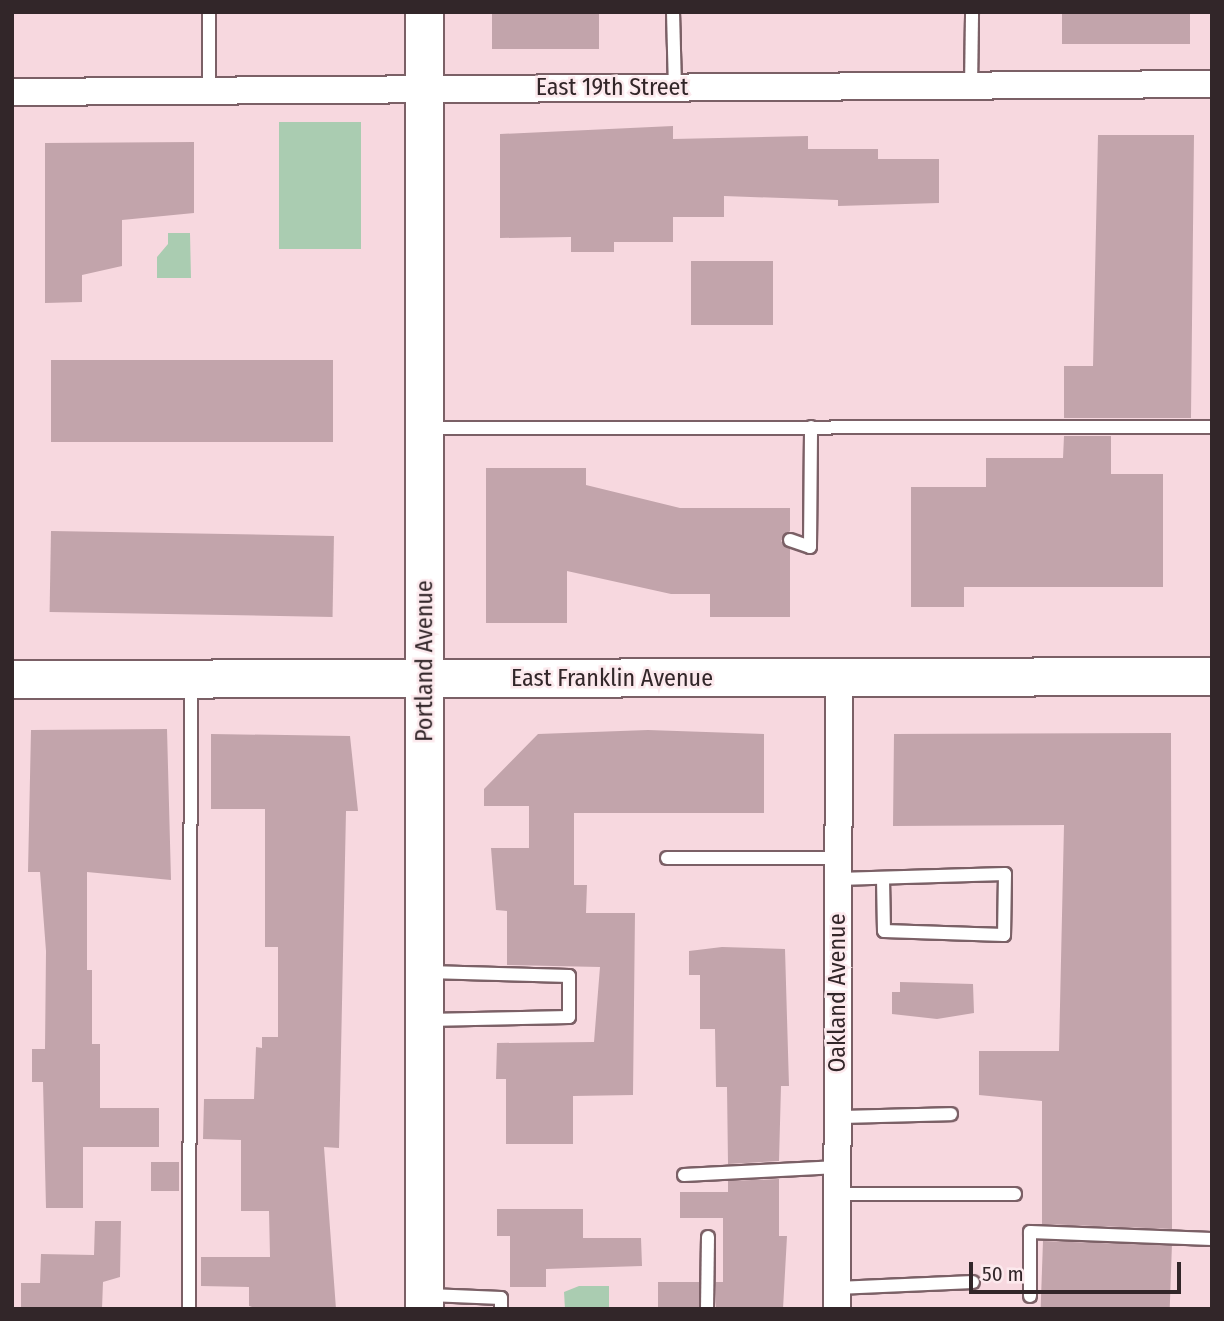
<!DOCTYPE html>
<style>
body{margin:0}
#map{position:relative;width:1224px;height:1321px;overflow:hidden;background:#f7d8df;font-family:"Fira Sans Condensed",sans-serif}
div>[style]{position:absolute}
.green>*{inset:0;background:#aaccb1;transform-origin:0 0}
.building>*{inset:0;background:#c2a4ab;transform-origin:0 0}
.roads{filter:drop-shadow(2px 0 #7b6066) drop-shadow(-2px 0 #7b6066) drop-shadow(0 2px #7b6066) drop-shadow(0 -2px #7b6066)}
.lane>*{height:12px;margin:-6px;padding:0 6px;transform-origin:6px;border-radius:6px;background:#fff}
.street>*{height:26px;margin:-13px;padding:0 13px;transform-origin:13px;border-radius:13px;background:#fff}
.secondary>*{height:37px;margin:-18.5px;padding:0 18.5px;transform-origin:18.5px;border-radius:18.5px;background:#fff}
span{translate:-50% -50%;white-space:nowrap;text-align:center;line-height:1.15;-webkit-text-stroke:5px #fce9ed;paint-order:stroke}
.street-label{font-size:24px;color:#322629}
.frame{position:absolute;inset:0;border:14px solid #322629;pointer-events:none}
.scale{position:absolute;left:969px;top:1262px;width:212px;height:32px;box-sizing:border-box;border:4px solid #322629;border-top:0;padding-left:9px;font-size:21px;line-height:24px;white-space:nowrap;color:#322629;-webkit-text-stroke:5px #fce9ed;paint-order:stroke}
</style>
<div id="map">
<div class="green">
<div style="left:361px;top:122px;width:127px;height:82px;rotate:90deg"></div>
<div style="clip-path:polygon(168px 233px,190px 233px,191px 278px,157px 278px,157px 257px,168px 244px)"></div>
<div style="clip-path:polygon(579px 1286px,609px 1286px,609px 1309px,565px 1309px,564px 1292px)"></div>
</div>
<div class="building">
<div style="left:492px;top:12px;width:107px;height:37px"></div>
<div style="left:1062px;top:12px;width:128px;height:32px"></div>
<div style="clip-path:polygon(673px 126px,673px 139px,808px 136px,808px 149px,878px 149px,878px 159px,939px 159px,939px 203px,838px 206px,838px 200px,724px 196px,724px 217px,673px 217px,673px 242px,614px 242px,614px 252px,571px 252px,571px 237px,500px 238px,500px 134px)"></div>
<div style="clip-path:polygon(1098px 135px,1194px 135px,1191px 418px,1064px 418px,1064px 366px,1093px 366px)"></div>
<div style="clip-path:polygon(194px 142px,194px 213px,122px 220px,122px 266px,82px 275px,82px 302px,45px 303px,45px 143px)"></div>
<div style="left:691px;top:261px;width:82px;height:64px"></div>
<div style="left:51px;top:360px;width:282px;height:82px"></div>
<div style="clip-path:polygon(1064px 436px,1111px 436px,1111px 474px,1163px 474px,1163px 587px,964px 587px,964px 607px,911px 607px,911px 487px,986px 487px,986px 458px,1063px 458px)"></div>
<div style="clip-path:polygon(486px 468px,586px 468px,586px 485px,680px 508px,790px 508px,790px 531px,781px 541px,790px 549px,790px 617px,710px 617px,710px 594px,671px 594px,567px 571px,567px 623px,486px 623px)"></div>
<div style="left:51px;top:531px;width:283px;height:81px;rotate:1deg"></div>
<div style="clip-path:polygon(167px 729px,171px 880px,87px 872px,87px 970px,92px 970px,92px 1044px,100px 1044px,100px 1108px,159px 1108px,159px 1147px,83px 1147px,83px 1208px,46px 1208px,43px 1082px,32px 1082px,32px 1049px,45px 1049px,46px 951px,40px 872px,28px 872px,31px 730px)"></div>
<div style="clip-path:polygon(648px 730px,764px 734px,764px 813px,574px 813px,574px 885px,587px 885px,586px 913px,635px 913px,633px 1095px,573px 1096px,573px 1144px,506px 1144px,506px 1079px,496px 1079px,497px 1043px,594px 1042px,600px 967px,507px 965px,507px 911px,496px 910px,491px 848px,529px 848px,529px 806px,484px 806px,484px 789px,538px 734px)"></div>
<div style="clip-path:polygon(1171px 733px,1172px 1229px,1042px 1224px,1042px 1101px,979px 1095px,979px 1051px,1059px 1051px,1064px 825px,893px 826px,894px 734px)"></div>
<div style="clip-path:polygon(211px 734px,350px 736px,358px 811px,346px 811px,339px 1148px,324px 1147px,336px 1309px,258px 1309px,249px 1306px,249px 1287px,201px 1286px,201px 1257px,270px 1257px,269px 1211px,241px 1211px,241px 1140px,203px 1139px,204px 1099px,254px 1099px,256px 1047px,262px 1048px,262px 1037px,278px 1037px,278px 947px,265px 947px,265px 809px,211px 809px)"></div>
<div style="clip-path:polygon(722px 947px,785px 949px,789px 1086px,781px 1086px,779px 1161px,728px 1164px,727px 1087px,716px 1087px,715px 1029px,700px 1029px,700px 975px,689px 975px,689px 951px)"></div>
<div style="clip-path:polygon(900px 982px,973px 984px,974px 1013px,937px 1019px,892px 1014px,892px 992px,900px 992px)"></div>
<div style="left:151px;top:1162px;width:28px;height:29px"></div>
<div style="clip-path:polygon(779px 1179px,779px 1236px,787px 1236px,783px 1309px,716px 1309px,716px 1282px,723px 1282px,723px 1218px,680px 1218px,680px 1192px,728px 1192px,728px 1181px)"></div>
<div style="clip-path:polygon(497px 1209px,583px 1209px,583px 1238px,641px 1238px,642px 1266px,546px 1269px,546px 1287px,510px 1287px,510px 1236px,497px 1236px)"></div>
<div style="clip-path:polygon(95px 1221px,121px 1221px,120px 1277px,103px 1282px,102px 1309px,21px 1309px,21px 1283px,40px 1283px,41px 1254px,94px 1255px)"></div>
<div style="left:1043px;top:1241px;width:129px;height:68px;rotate:2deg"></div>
<div style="left:658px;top:1282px;width:41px;height:27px"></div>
</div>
<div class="roads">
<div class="lane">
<div style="left:673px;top:12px;width:76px;rotate:88.5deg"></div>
<div style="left:971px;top:88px;width:76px;rotate:-89.2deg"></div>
<div style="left:209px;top:91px;width:79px;rotate:-90deg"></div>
<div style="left:428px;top:428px;width:784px;rotate:-0.07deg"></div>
<div style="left:790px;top:540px;width:21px;rotate:19deg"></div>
<div style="left:810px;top:547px;width:120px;rotate:-89.5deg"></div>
<div style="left:667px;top:858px;width:171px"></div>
<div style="left:838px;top:879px;width:167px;rotate:-1.7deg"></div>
<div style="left:1005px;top:874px;width:61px;rotate:90.9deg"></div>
<div style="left:1004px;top:935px;width:120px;rotate:-178.1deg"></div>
<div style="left:884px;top:931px;width:50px;rotate:-91.1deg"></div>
<div style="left:427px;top:1020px;width:142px;rotate:-1.2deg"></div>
<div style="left:569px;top:1017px;width:41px;rotate:-90deg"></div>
<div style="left:569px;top:976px;width:141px;rotate:-178.4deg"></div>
<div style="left:838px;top:1117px;width:113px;rotate:-1.5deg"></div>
<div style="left:684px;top:1175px;width:154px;rotate:-3deg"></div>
<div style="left:838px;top:1194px;width:177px"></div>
<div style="left:837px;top:1288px;width:136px;rotate:-2.5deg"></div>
<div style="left:429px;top:1295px;width:72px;rotate:2.4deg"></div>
<div style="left:501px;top:1298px;width:11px;rotate:90deg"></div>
<div style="left:1030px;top:1296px;width:64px;rotate:-90deg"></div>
<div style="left:1030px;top:1232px;width:182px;rotate:2.2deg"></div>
<div style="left:189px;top:1309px;width:626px;rotate:-89.82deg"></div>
<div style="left:707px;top:1309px;width:72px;rotate:-89.2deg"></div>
</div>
<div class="street">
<div style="left:12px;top:92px;width:1200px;rotate:-0.38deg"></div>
<div style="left:837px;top:1309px;width:631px;rotate:-89.82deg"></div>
</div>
<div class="secondary">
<div style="left:12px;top:679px;width:1200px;rotate:-0.14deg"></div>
<div style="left:424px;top:1309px;width:1297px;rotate:-90deg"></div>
</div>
</div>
<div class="street-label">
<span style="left:612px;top:88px">East 19th Street</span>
<span style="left:425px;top:661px;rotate:-90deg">Portland Avenue</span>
<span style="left:612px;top:679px">East Franklin Avenue</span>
<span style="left:838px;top:993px;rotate:-90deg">Oakland Avenue</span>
</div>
<div class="frame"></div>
<div class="scale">50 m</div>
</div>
